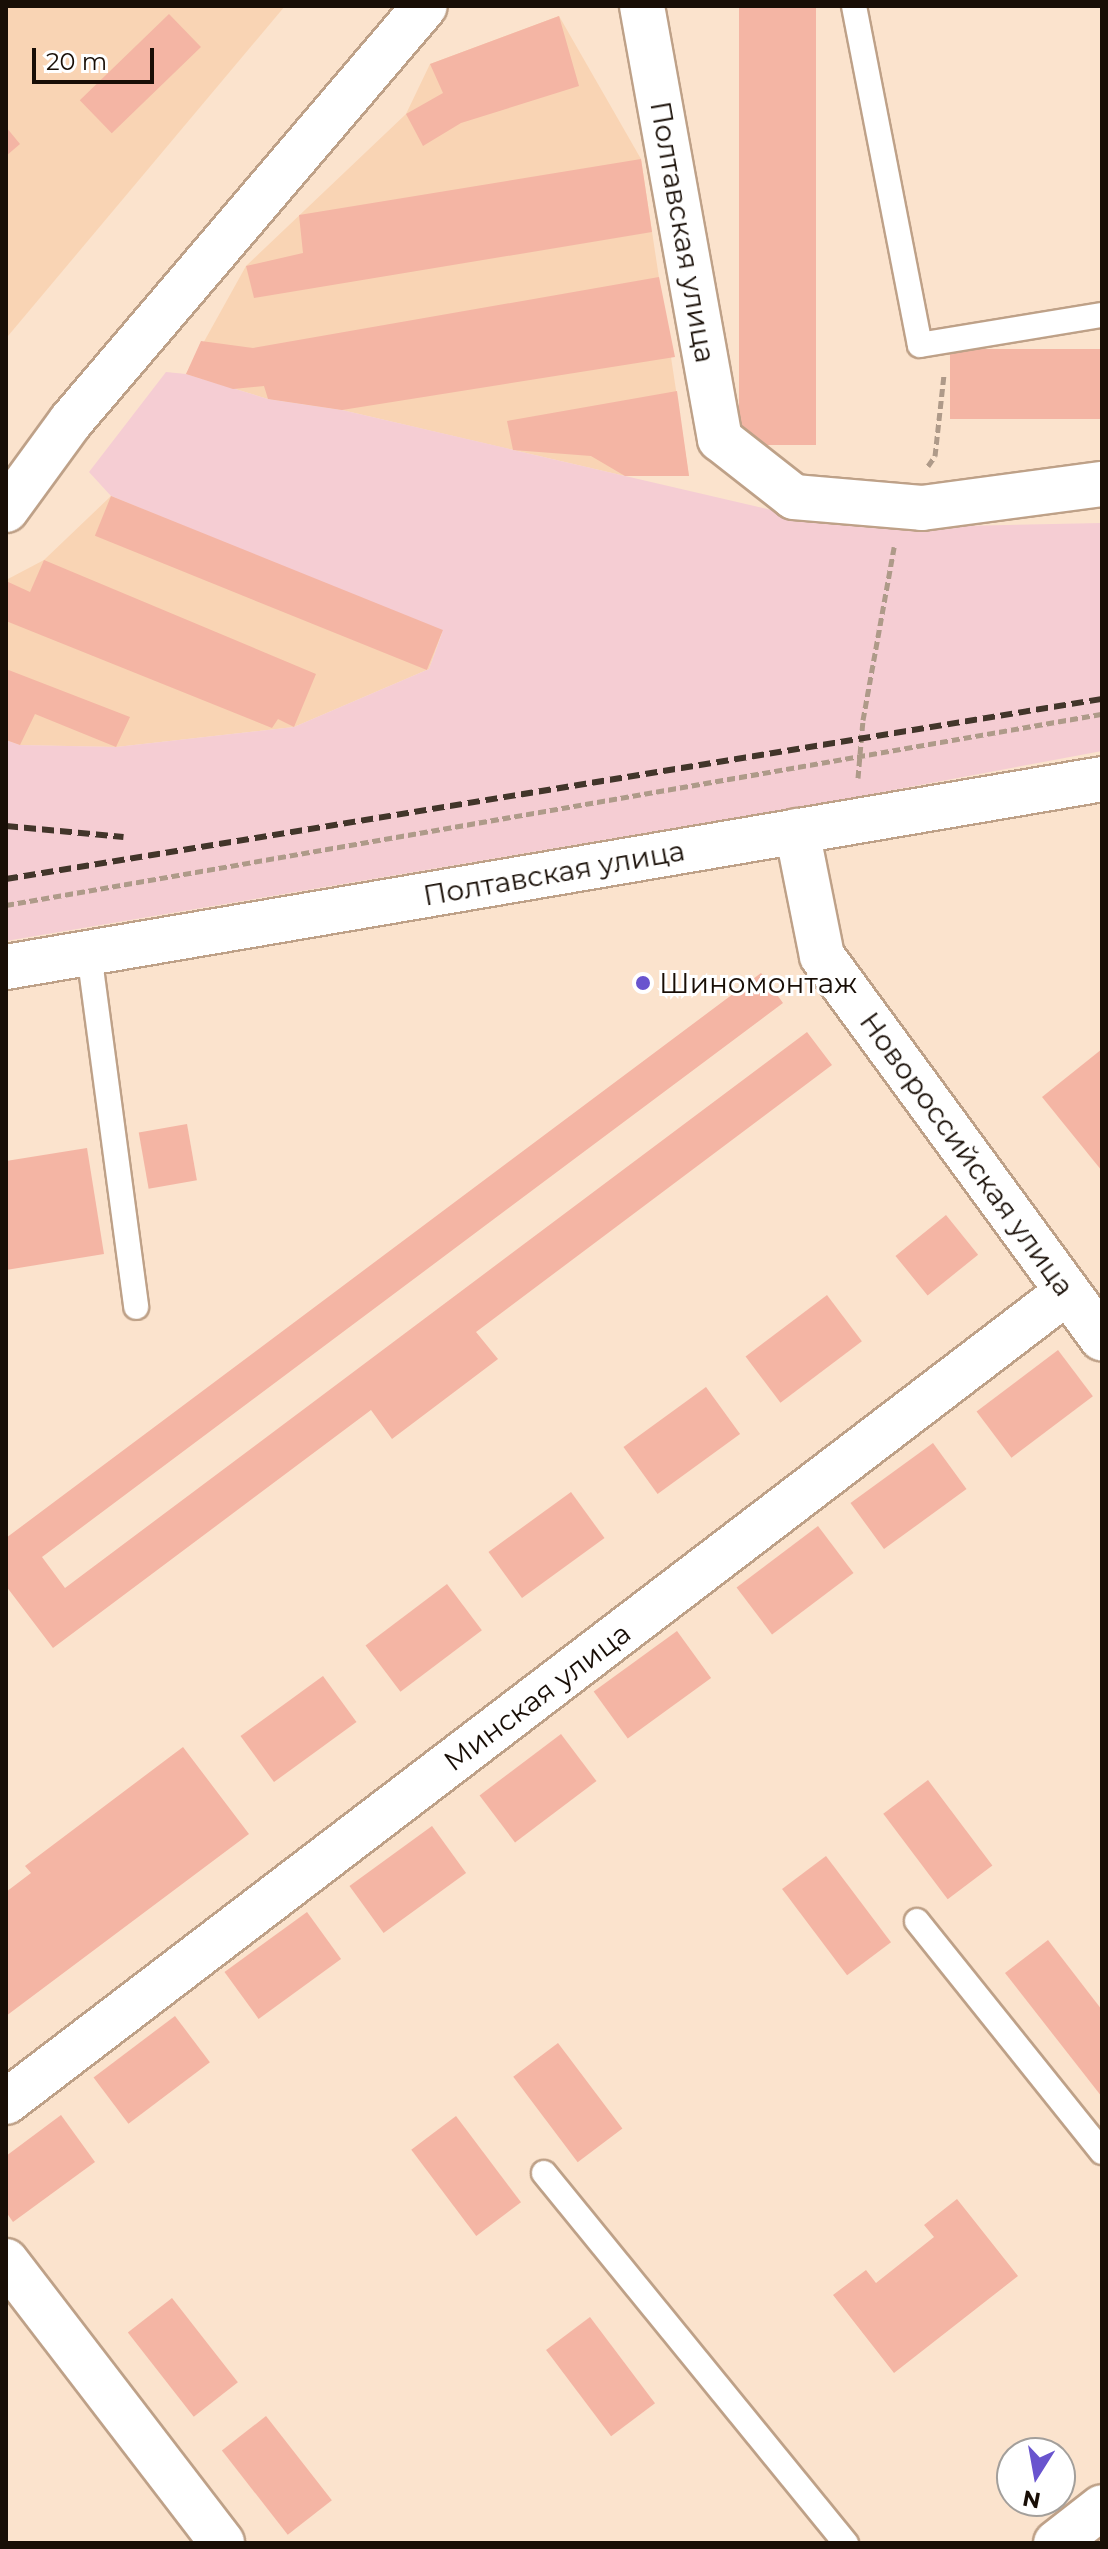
<!DOCTYPE html>
<meta charset="utf-8">
<style>
body{margin:0}
#map{position:relative;width:1108px;height:2549px;overflow:hidden;background:#fbe3cd;font-family:Montserrat,sans-serif}
div>[style]{position:absolute}
.built>*{inset:0;background:#f9d4b4}
.green>*{inset:0;background:#f5cdd3}
.building>*{inset:0;background:#f4b5a4;transform-origin:0 0}
.path>*{height:5px;margin-top:-2.5px;transform-origin:0;background:repeating-linear-gradient(90deg,#ae9a89 0 8px,transparent 0 12px)}
.roads{filter:drop-shadow(2px 0 #bea188) drop-shadow(-2px 0 #bea188) drop-shadow(0 2px #bea188) drop-shadow(0 -2px #bea188)}
.lane>*{height:24px;margin:-12px;padding:0 12px;transform-origin:12px;border-radius:12px;background:#fff}
.street>*{height:44px;margin:-22px;padding:0 22px;transform-origin:22px;border-radius:22px;background:#fff}
.secondary>*{height:44px;margin:-22px;padding:0 22px;transform-origin:22px;border-radius:22px;background:#fff}
.rail>*{height:6px;margin-top:-3px;transform-origin:0;background:repeating-linear-gradient(90deg,#42352a 0 12px,transparent 0 18px)}
.dots>*{width:22px;height:22px;translate:-50% -50%;box-sizing:border-box;border:4px solid #fff;border-radius:50%}
span{translate:-50% -50%;white-space:nowrap;text-align:center;line-height:1.15;-webkit-text-stroke:6px #fff;paint-order:stroke}
.street-label{font-size:28px;color:#180e06}
.poi-label{font-size:28px;color:#180e06}
.left{translate:0 -50%;text-align:left}
.frame{position:absolute;inset:0;border:8px solid #180e06;pointer-events:none}
.north{position:absolute;left:996px;top:2437px;width:80px;height:80px;box-sizing:border-box;background:#fff;border:2px solid #a39f9b;border-radius:50%;rotate:191deg;font-size:22px;font-weight:700;line-height:32px;text-align:center;color:#180e06}
.north::after{content:'';display:block;margin:auto;width:28px;height:36px;background:#6954ce;clip-path:polygon(50% 0,100% 100%,50% 72%,0 100%)}
.scale{position:absolute;left:32px;top:48px;width:122px;height:36px;box-sizing:border-box;border:4px solid #180e06;border-top:0;padding-left:10px;font-size:24px;line-height:28px;white-space:nowrap;color:#180e06;-webkit-text-stroke:6px #fff;paint-order:stroke}
</style>
<div id="map">
<div class="built">
<div style="clip-path:polygon(6px 6px,285px 6px,8px 336px,6px 334px)"></div>
<div style="clip-path:polygon(559px 16px,641px 159px,689px 476px,625px 476px,342px 410px,268px 399px,186px 374px,246px 266px,406px 114px,430px 64px)"></div>
<div style="clip-path:polygon(111px 496px,442px 632px,429px 669px,294px 727px,116px 747px,20px 745px,6px 740px,6px 580px,44px 560px)"></div>
</div>
<div class="green">
<div style="clip-path:polygon(166px 372px,186px 374px,268px 399px,342px 410px,780px 512px,911px 527px,1102px 523px,1102px 751px,845px 799px,6px 941px,6px 740px,20px 745px,116px 747px,294px 727px,429px 669px,442px 633px,111px 496px,89px 472px)"></div>
</div>
<div class="building">
<div style="left:739px;top:6px;width:77px;height:439px"></div>
<div style="left:169px;top:14px;width:46px;height:124px;rotate:46deg"></div>
<div style="clip-path:polygon(559px 16px,579px 86px,461px 123px,423px 146px,406px 114px,443px 93px,430px 64px)"></div>
<div style="clip-path:polygon(6px 127px,20px 144px,6px 156px)"></div>
<div style="clip-path:polygon(641px 159px,652px 232px,254px 298px,246px 266px,303px 253px,299px 215px)"></div>
<div style="clip-path:polygon(659px 277px,675px 357px,342px 410px,268px 399px,264px 386px,233px 389px,186px 374px,201px 341px,253px 348px)"></div>
<div style="left:1102px;top:349px;width:70px;height:152px;rotate:90deg"></div>
<div style="clip-path:polygon(677px 391px,689px 476px,625px 476px,591px 456px,513px 450px,507px 421px)"></div>
<div style="left:111px;top:496px;width:358px;height:43px;rotate:22deg"></div>
<div style="clip-path:polygon(44px 560px,316px 674px,294px 727px,278px 719px,272px 728px,6px 621px,6px 581px,30px 592px)"></div>
<div style="clip-path:polygon(6px 669px,130px 717px,116px 747px,35px 714px,20px 745px,6px 740px)"></div>
<div style="clip-path:polygon(761px 973px,783px 1003px,42px 1557px,65px 1588px,807px 1032px,832px 1065px,476px 1332px,498px 1359px,392px 1439px,371px 1410px,53px 1648px,6px 1586px,6px 1538px)"></div>
<div style="clip-path:polygon(1102px 1049px,1102px 1171px,1042px 1097px)"></div>
<div style="left:187px;top:1124px;width:57px;height:49px;rotate:80deg"></div>
<div style="clip-path:polygon(87px 1148px,104px 1254px,6px 1270px,6px 1161px)"></div>
<div style="left:946px;top:1215px;width:51px;height:65px;rotate:51deg"></div>
<div style="left:827px;top:1295px;width:58px;height:102px;rotate:53deg"></div>
<div style="left:1058px;top:1350px;width:58px;height:102px;rotate:53deg"></div>
<div style="left:706px;top:1387px;width:58px;height:102px;rotate:54deg"></div>
<div style="left:933px;top:1443px;width:57px;height:102px;rotate:54deg"></div>
<div style="left:571px;top:1492px;width:57px;height:102px;rotate:54deg"></div>
<div style="left:818px;top:1526px;width:59px;height:102px;rotate:53deg"></div>
<div style="left:447px;top:1584px;width:58px;height:102px;rotate:53deg"></div>
<div style="left:677px;top:1631px;width:58px;height:103px;rotate:54deg"></div>
<div style="left:323px;top:1676px;width:57px;height:102px;rotate:54deg"></div>
<div style="left:561px;top:1734px;width:59px;height:102px;rotate:53deg"></div>
<div style="clip-path:polygon(183px 1747px,249px 1834px,6px 2016px,6px 1892px,31px 1873px,25px 1866px)"></div>
<div style="left:928px;top:1780px;width:107px;height:56px;rotate:53deg"></div>
<div style="left:432px;top:1826px;width:58px;height:102px;rotate:54deg"></div>
<div style="left:826px;top:1856px;width:108px;height:55px;rotate:53deg"></div>
<div style="left:307px;top:1912px;width:58px;height:102px;rotate:54deg"></div>
<div style="clip-path:polygon(1048px 1940px,1102px 2010px,1102px 2097px,1005px 1973px)"></div>
<div style="left:175px;top:2016px;width:58px;height:102px;rotate:53deg"></div>
<div style="left:558px;top:2043px;width:107px;height:56px;rotate:53deg"></div>
<div style="clip-path:polygon(61px 2115px,95px 2162px,13px 2222px,6px 2212px,6px 2156px)"></div>
<div style="left:456px;top:2116px;width:108px;height:56px;rotate:53deg"></div>
<div style="clip-path:polygon(957px 2199px,1018px 2276px,894px 2373px,833px 2295px,866px 2270px,876px 2283px,934px 2237px,924px 2225px)"></div>
<div style="left:172px;top:2298px;width:107px;height:56px;rotate:52deg"></div>
<div style="left:590px;top:2317px;width:108px;height:55px;rotate:53deg"></div>
<div style="left:266px;top:2416px;width:107px;height:56px;rotate:52deg"></div>
</div>
<div class="path">
<div style="left:928px;top:466px;width:12px;rotate:-55deg"></div>
<div style="left:935px;top:456px;width:82px;rotate:-83.7deg"></div>
<div style="left:858px;top:778px;width:58px;rotate:-85.1deg"></div>
<div style="left:863px;top:720px;width:176px;rotate:-79.8deg"></div>
<div style="left:6px;top:905px;width:1113px;rotate:-9.89deg"></div>
</div>
<div class="roads">
<div class="lane">
<div style="left:854px;top:6px;width:345px;rotate:79deg"></div>
<div style="left:920px;top:345px;width:184px;rotate:-9.4deg"></div>
<div style="left:89px;top:953px;width:357px;rotate:82.4deg"></div>
<div style="left:917px;top:1921px;width:296px;rotate:51.3deg"></div>
<div style="left:544px;top:2173px;width:478px;rotate:50.8deg"></div>
</div>
<div class="street">
<div style="left:642px;top:6px;width:440px;rotate:79.8deg"></div>
<div style="left:720px;top:439px;width:94px;rotate:38.1deg"></div>
<div style="left:794px;top:497px;width:128px;rotate:4.9deg"></div>
<div style="left:922px;top:508px;width:182px;rotate:-7.6deg"></div>
<div style="left:6px;top:510px;width:110px;rotate:-53.9deg"></div>
<div style="left:71px;top:421px;width:545px;rotate:-49.54deg"></div>
<div style="left:797px;top:831px;width:127px;rotate:78.7deg"></div>
<div style="left:822px;top:956px;width:474px;rotate:53.8deg"></div>
<div style="left:6px;top:2102px;width:1335px;rotate:-37.36deg"></div>
<div style="left:6px;top:2261px;width:355px;rotate:52.5deg"></div>
<div style="left:1056px;top:2543px;width:58px;rotate:-38deg"></div>
</div>
<div class="secondary">
<div style="left:6px;top:967px;width:1112px;rotate:-9.73deg"></div>
</div>
</div>
<div class="rail">
<div style="left:6px;top:826px;width:118px;rotate:5.4deg"></div>
<div style="left:6px;top:879px;width:1111px;rotate:-9.33deg"></div>
</div>
<div class="dots">
<div style="left:643px;top:983px;background:#6954ce"></div>
</div>
<div class="street-label">
<span style="left:683px;top:232px;rotate:80deg">Полтавская улица</span>
<span style="left:554px;top:873px;rotate:-10deg">Полтавская улица</span>
<span style="left:967px;top:1154px;rotate:54deg">Новороссийская улица</span>
<span style="left:537px;top:1697px;rotate:-37deg">Минская улица</span>
</div>
<div class="poi-label">
<span class="left" style="left:659px;top:983px">Шиномонтаж</span>
</div>
<div class="frame"></div>
<div class="north">N</div>
<div class="scale">20 m</div>
</div>
